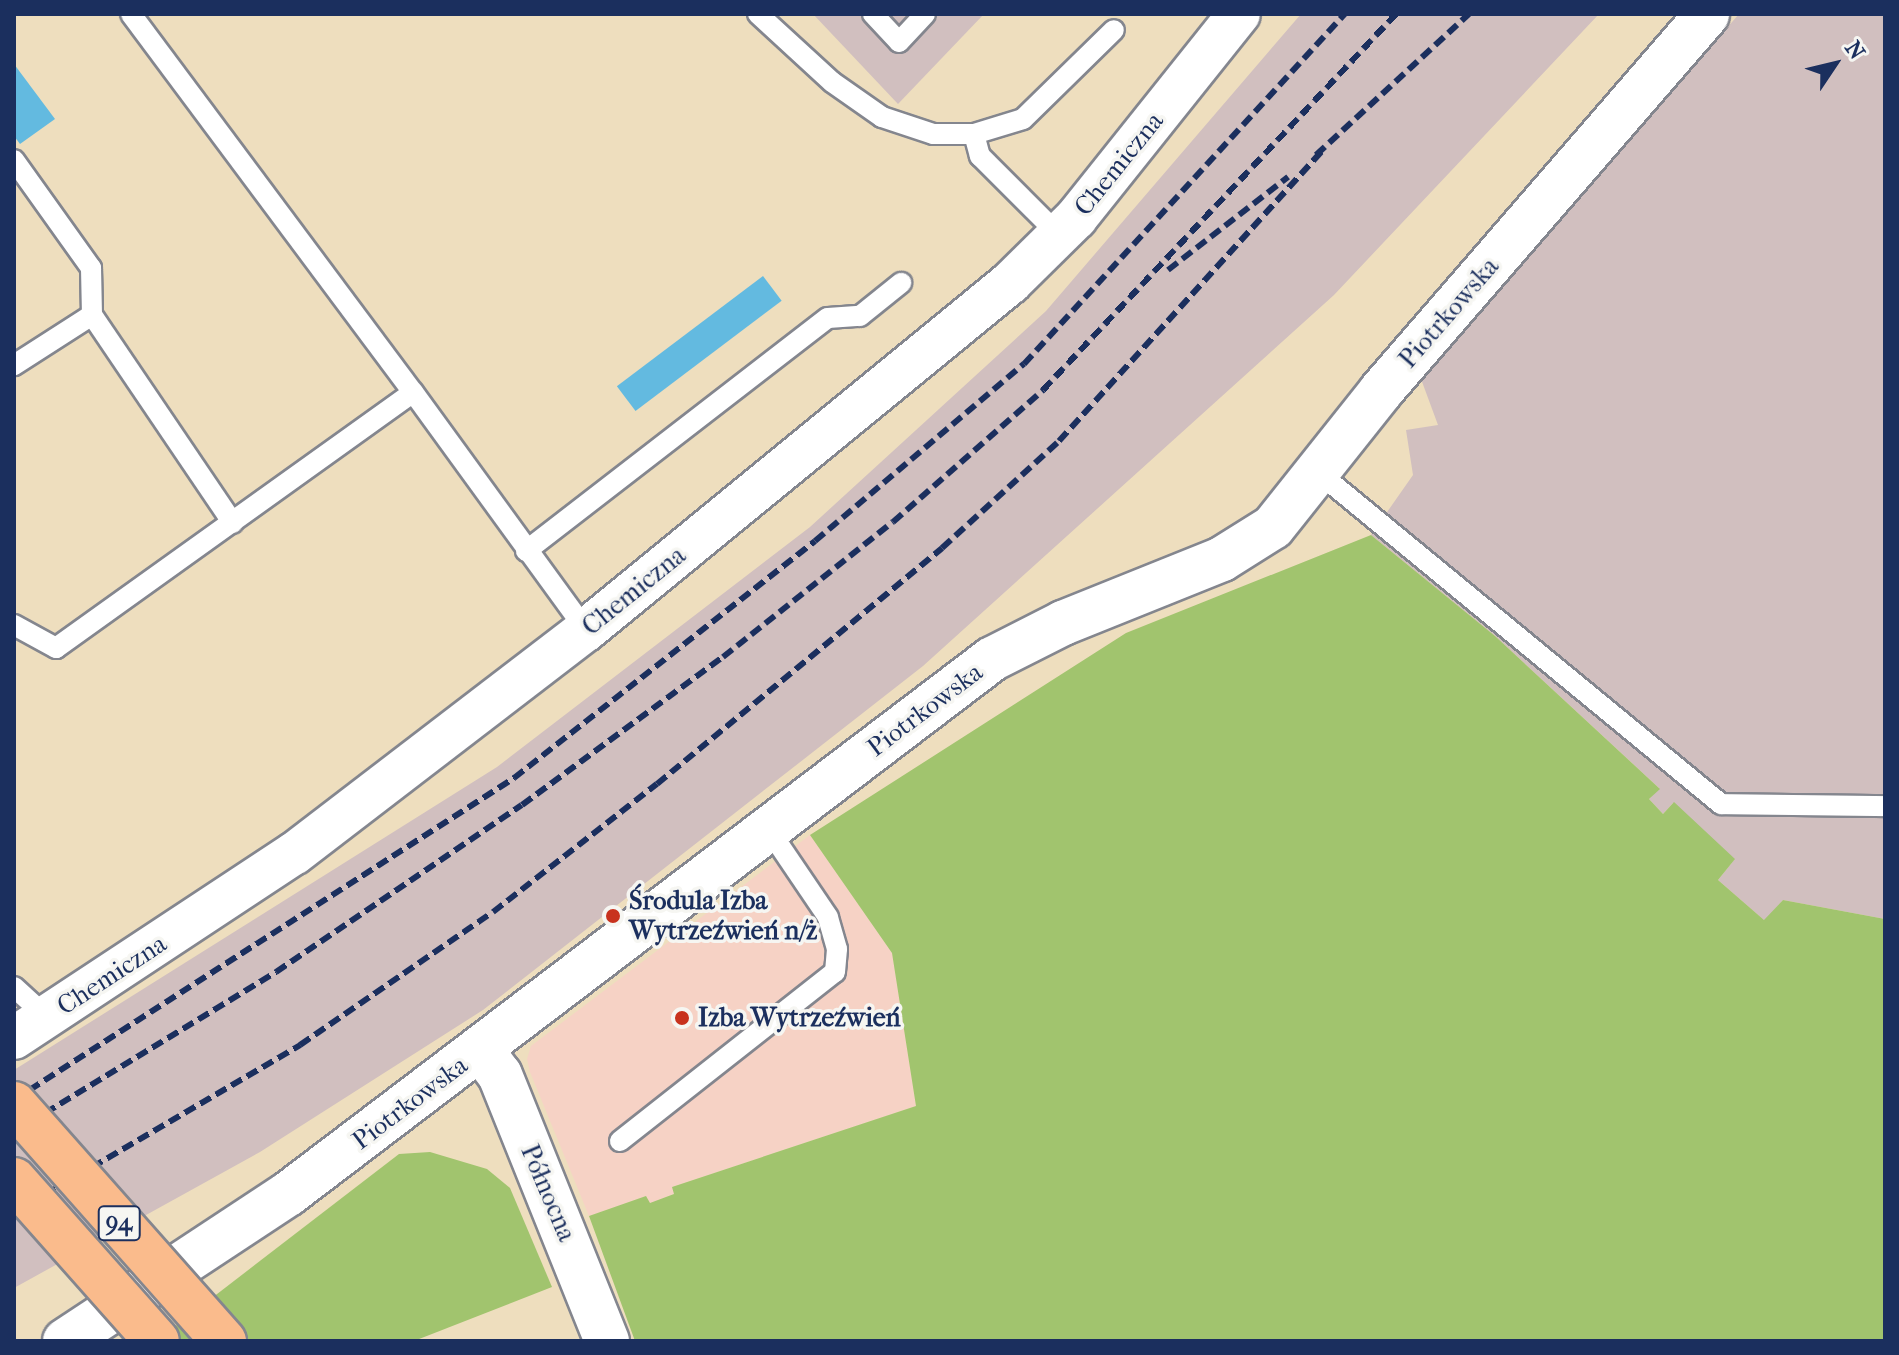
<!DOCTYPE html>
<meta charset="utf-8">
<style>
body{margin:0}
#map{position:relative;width:1899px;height:1355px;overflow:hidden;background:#eedebe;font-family:"IM FELL French Canon",serif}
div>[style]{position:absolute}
.built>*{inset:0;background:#f6d2c5}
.industrial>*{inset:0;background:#d1bfbf}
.green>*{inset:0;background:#a1c46e}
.water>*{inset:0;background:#63bae0;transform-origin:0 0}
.roads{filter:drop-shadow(2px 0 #84868e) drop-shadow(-2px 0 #84868e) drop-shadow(0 2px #84868e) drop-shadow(0 -2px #84868e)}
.service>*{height:20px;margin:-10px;padding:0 10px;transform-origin:10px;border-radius:10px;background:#fff}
.minor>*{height:42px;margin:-21px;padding:0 21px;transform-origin:21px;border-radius:21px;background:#fff}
.tertiary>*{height:44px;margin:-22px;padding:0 22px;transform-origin:22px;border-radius:22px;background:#fff}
.rail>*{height:6px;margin-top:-3px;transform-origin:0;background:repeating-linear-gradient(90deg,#1b2f5e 0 12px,transparent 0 18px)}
.bridges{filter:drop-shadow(2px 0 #84868e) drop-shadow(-2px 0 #84868e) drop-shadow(0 2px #84868e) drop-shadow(0 -2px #84868e)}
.primary-bridge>*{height:44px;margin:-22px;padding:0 22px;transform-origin:22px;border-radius:22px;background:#fabb8c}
.dots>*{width:22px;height:22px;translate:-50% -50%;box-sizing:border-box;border:4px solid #f6f6f2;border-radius:50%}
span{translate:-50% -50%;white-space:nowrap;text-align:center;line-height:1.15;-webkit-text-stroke:7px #f6f6f2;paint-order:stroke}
.shield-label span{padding:2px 6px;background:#f6f6f2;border:2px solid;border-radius:6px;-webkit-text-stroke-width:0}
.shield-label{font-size:24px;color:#1b2f5e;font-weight:700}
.street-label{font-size:26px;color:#1b2f5e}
.poi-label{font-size:26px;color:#1b2f5e;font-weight:700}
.left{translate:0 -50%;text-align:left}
.frame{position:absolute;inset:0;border:16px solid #1b2f5e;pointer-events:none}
.north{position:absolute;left:1795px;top:24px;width:80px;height:80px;-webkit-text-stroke:6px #f6f6f2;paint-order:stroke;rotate:55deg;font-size:22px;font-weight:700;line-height:32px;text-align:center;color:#1b2f5e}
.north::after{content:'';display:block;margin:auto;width:28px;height:36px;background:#1b2f5e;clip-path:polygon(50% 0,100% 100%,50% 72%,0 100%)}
</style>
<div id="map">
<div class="built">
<div style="clip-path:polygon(810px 835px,892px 953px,916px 1106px,672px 1187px,675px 1193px,650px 1204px,646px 1196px,589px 1216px,530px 1072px,527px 1059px,531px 1046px)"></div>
</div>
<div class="industrial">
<div style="clip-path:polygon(813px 14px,984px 14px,898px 104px)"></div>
<div style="clip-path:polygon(1301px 14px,1599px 14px,1334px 295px,923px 666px,483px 1010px,260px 1152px,14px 1288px,14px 1070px,497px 767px,810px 527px,1046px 311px)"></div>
<div style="clip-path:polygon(1739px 14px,1885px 14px,1885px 919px,1783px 900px,1765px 921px,1718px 880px,1734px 860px,1673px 803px,1663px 814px,1649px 799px,1659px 788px,1495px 636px,1371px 535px,1413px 475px,1406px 430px,1438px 425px,1421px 379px)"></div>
</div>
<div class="green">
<div style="clip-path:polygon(1371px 535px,1495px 636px,1660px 789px,1649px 799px,1663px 814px,1674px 802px,1735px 859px,1718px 880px,1764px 920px,1783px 900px,1885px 919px,1885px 1341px,635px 1341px,589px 1216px,646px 1196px,650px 1203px,674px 1194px,672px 1187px,916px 1106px,892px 953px,810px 835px,1126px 633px)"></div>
<div style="clip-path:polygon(430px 1152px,487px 1169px,510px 1188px,552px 1287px,414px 1341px,156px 1341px,399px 1154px)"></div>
</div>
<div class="water">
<div style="clip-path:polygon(14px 64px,55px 119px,20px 144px,14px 136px)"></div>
<div style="left:763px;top:276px;width:31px;height:183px;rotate:53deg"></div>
</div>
<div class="roads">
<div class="service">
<div style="left:131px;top:14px;width:472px;rotate:53.3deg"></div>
<div style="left:413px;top:392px;width:294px;rotate:54deg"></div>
<div style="left:758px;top:14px;width:100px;rotate:42.6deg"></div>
<div style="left:832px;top:82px;width:61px;rotate:35deg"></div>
<div style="left:882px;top:117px;width:54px;rotate:18.4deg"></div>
<div style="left:933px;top:134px;width:41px"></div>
<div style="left:974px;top:134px;width:51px;rotate:-17deg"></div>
<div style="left:1023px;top:119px;width:127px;rotate:-44.4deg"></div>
<div style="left:873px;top:14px;width:38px;rotate:47deg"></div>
<div style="left:899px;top:42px;width:38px;rotate:-47deg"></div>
<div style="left:974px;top:134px;width:23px;rotate:75deg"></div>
<div style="left:980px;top:156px;width:112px;rotate:45deg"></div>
<div style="left:14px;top:160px;width:133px;rotate:54.5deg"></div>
<div style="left:91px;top:268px;width:47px;rotate:88.8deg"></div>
<div style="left:92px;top:315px;width:93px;rotate:147.3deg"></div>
<div style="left:92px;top:315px;width:251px;rotate:55.9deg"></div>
<div style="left:1319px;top:473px;width:521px;rotate:39.47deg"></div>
<div style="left:1721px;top:804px;width:164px;rotate:0.7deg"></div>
<div style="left:526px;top:551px;width:381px;rotate:-37.7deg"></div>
<div style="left:828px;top:318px;width:32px;rotate:-4deg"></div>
<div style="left:860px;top:316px;width:53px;rotate:-38.8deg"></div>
<div style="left:14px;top:625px;width:48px;rotate:28.7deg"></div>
<div style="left:56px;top:648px;width:439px;rotate:-35.6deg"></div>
<div style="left:14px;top:987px;width:45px;rotate:42.3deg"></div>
<div style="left:620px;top:1141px;width:273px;rotate:-38.2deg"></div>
<div style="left:835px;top:972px;width:23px;rotate:-85deg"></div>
<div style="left:837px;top:949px;width:33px;rotate:-106deg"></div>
<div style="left:828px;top:917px;width:105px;rotate:-124.1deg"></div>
</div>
<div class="minor">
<div style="left:14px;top:1038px;width:336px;rotate:-33.4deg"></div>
<div style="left:295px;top:853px;width:367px;rotate:-37.5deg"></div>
<div style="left:586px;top:630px;width:548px;rotate:-39.3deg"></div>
<div style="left:1010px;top:283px;width:93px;rotate:-44.6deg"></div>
<div style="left:1076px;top:218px;width:261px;rotate:-51.4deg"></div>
</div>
<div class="tertiary">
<div style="left:481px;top:1050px;width:31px;rotate:53deg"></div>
<div style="left:500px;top:1075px;width:287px;rotate:68.1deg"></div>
<div style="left:65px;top:1341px;width:267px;rotate:-33.4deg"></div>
<div style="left:288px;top:1194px;width:884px;rotate:-37.23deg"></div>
<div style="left:992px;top:659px;width:80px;rotate:-26.9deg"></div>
<div style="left:1063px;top:623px;width:171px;rotate:-21.9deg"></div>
<div style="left:1222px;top:559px;width:60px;rotate:-32.1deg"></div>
<div style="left:1273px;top:527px;width:174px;rotate:-51.5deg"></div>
<div style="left:1381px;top:391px;width:498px;rotate:-49.1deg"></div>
</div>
</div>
<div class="rail">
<div style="left:1316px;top:155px;width:208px;rotate:-42.7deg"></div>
<div style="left:1168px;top:270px;width:152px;rotate:-37.8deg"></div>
<div style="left:14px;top:1100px;width:595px;rotate:-32.78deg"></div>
<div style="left:514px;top:778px;width:383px;rotate:-38.2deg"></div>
<div style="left:815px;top:541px;width:274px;rotate:-40.3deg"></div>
<div style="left:1024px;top:364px;width:475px;rotate:-47.5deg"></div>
<div style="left:14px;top:1132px;width:307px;rotate:-31.4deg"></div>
<div style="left:276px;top:972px;width:297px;rotate:-34.2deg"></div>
<div style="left:522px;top:805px;width:250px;rotate:-36.4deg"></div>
<div style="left:723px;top:657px;width:217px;rotate:-38.5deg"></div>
<div style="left:893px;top:522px;width:200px;rotate:-41.3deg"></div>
<div style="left:1043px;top:390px;width:516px;rotate:-46.81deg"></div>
<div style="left:14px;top:1213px;width:332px;rotate:-30.4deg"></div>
<div style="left:300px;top:1045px;width:234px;rotate:-34.6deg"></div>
<div style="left:493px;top:912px;width:208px;rotate:-38deg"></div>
<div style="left:657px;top:784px;width:370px;rotate:-39.6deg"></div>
<div style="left:942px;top:548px;width:159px;rotate:-42.4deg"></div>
<div style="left:1059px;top:441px;width:394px;rotate:-47.8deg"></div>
</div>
<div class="bridges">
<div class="primary-bridge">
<div style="left:14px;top:1104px;width:317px;rotate:48.5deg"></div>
<div style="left:14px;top:1180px;width:215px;rotate:48.4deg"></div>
</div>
</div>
<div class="dots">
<div style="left:613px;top:916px;background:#c8321e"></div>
<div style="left:682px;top:1018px;background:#c8321e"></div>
</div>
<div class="shield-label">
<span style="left:119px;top:1223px">94</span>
</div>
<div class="street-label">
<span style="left:1119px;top:164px;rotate:-51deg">Chemiczna</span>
<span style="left:1449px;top:313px;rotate:-49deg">Piotrkowska</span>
<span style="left:634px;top:591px;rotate:-39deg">Chemiczna</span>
<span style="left:925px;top:710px;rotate:-37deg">Piotrkowska</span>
<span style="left:112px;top:975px;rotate:-33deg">Chemiczna</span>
<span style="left:410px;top:1103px;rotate:-37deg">Piotrkowska</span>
<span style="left:548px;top:1193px;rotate:67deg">Północna</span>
</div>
<div class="poi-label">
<span class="left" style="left:629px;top:916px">Środula Izba<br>Wytrzeźwień n/ż</span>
<span class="left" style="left:698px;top:1018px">Izba Wytrzeźwień</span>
</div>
<div class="frame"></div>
<div class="north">N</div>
</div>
